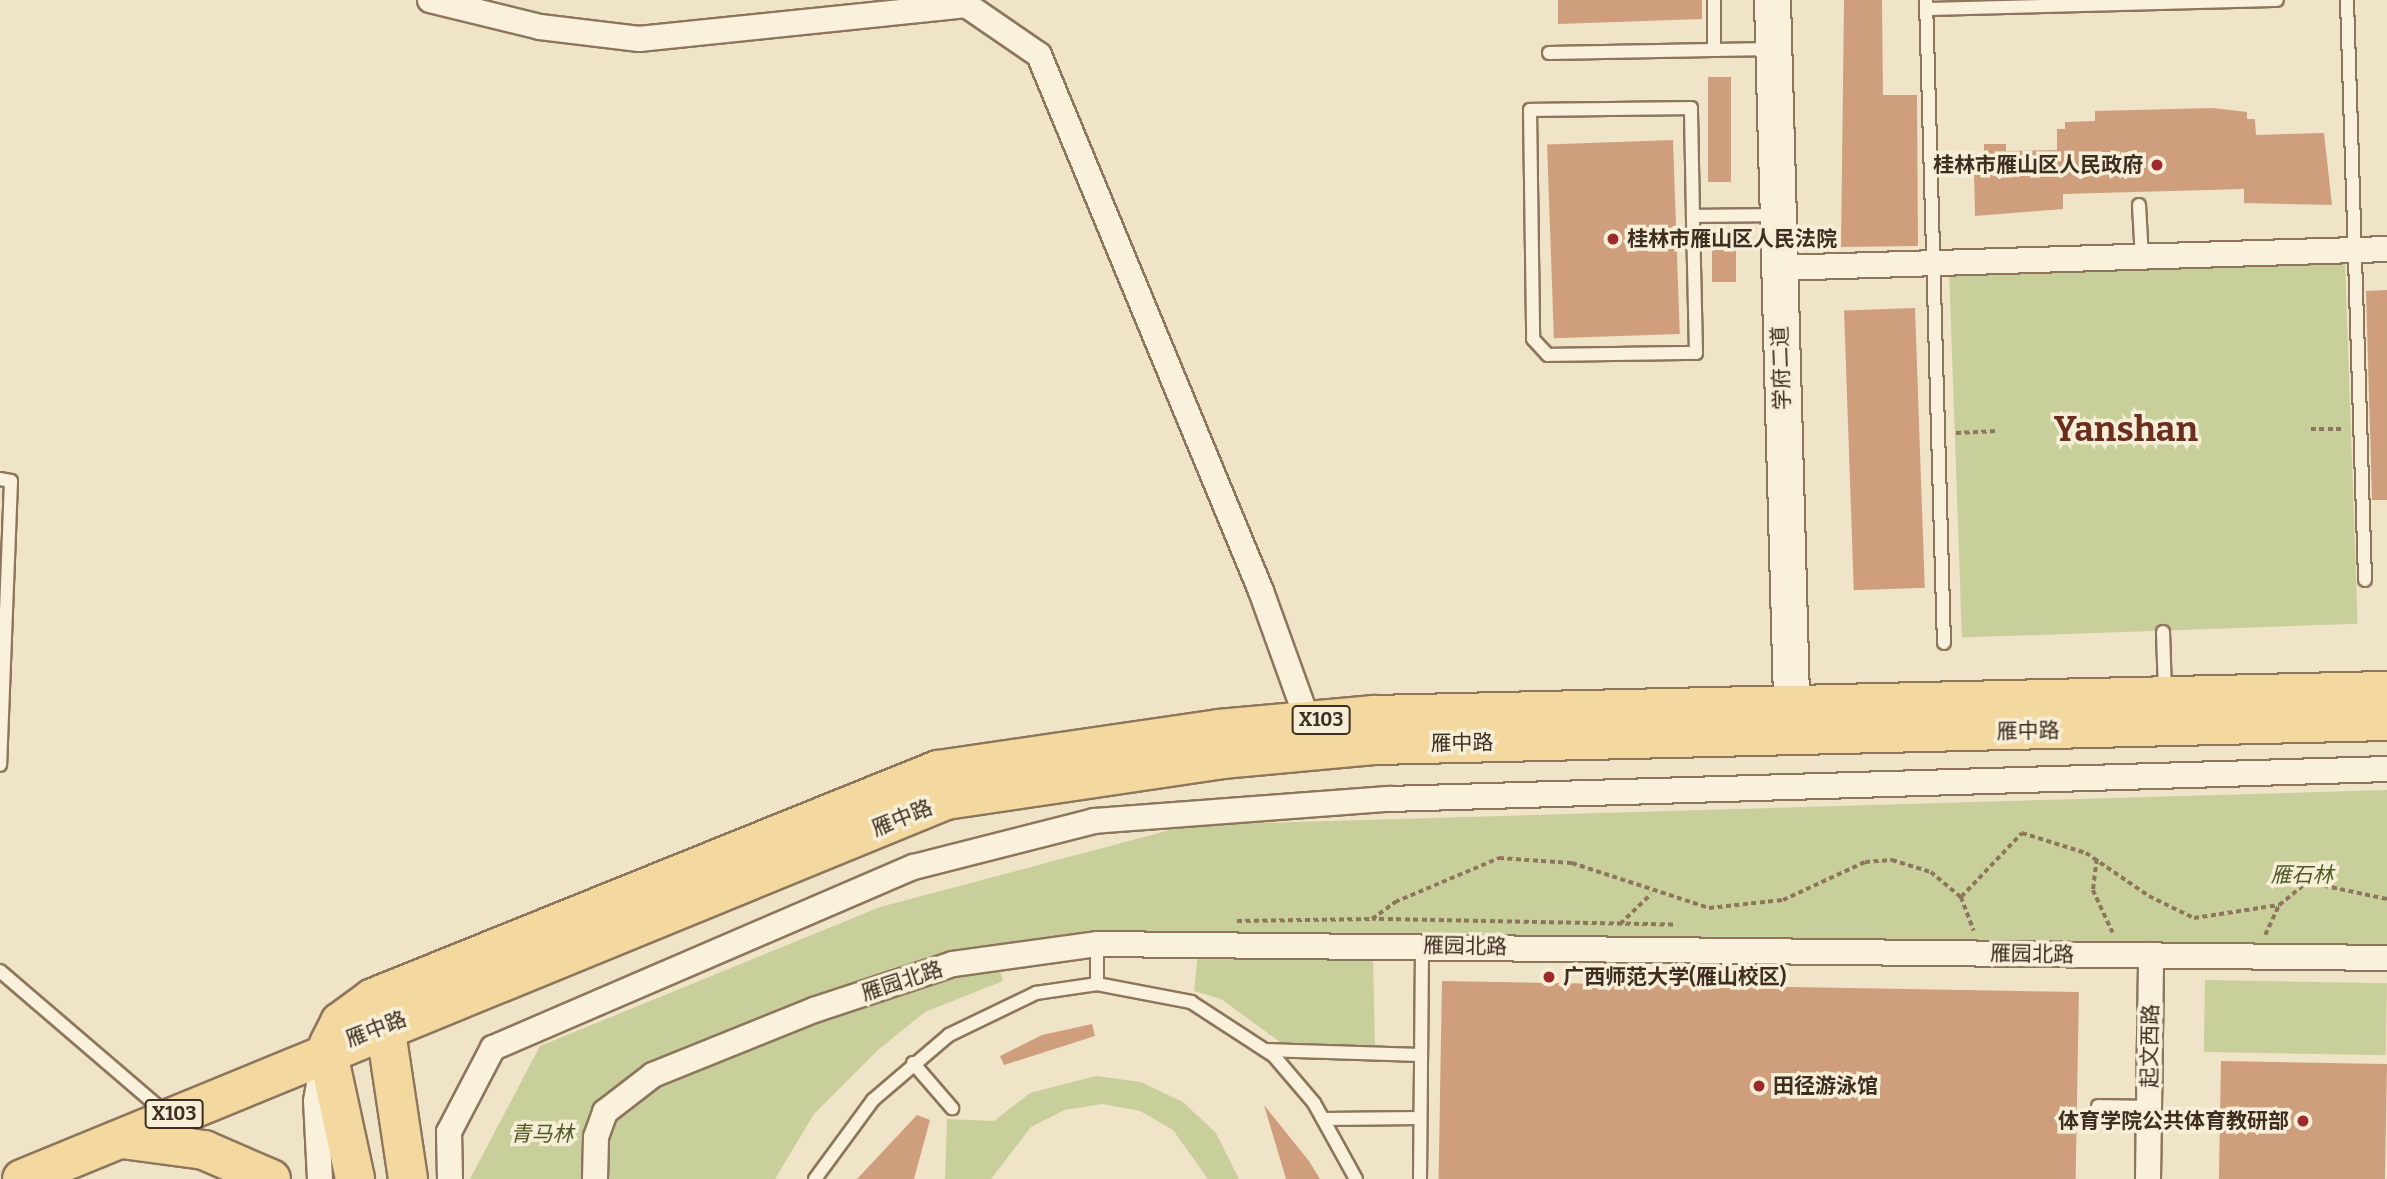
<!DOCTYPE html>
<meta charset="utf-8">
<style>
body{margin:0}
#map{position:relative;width:2387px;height:1179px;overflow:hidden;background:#f0e4c8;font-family:Bitter,"Noto Sans SC",serif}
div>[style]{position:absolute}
.green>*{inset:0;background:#c9cf9b;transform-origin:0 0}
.building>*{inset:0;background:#cf9f7d;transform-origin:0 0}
.path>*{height:3.5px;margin-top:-1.75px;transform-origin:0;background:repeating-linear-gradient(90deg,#8d765c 0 5px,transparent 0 8.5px)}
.roads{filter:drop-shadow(2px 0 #8d765c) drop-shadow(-2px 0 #8d765c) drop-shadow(0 2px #8d765c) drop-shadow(0 -2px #8d765c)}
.lane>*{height:12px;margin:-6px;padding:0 6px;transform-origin:6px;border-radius:6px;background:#faf1dc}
.street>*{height:24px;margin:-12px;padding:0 12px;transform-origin:12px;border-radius:12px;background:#faf1dc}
.secondary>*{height:35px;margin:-17.5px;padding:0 17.5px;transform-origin:17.5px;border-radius:17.5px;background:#faf1dc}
.primary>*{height:38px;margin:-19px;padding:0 19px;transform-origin:19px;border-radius:19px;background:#f3d9a0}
.dots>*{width:19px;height:19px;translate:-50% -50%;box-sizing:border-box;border:4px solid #f7eed8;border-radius:50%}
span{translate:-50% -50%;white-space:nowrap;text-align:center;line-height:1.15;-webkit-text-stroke:7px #f7eed8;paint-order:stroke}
.shield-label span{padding:2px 5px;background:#f7eed8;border:2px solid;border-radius:5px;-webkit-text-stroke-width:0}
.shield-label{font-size:19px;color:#3d2e20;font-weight:700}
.poi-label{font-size:21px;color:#3d2e20;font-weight:700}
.right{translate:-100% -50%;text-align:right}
.left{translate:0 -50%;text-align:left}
.street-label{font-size:21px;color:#3d2e20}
.park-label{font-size:21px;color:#4d5a26;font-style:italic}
.town-label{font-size:35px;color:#6b2e1e;font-weight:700}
</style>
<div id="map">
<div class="green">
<div style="left:2345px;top:261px;width:363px;height:396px;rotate:88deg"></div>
<div style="clip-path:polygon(2387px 790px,2387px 958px,1097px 944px,953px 964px,614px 1101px,595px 1179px,470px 1179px,540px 1046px,880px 907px,1189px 825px)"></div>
<div style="clip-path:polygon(1198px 953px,1373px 955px,1375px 1046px,1280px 1042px,1221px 999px,1194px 991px)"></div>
<div style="clip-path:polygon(999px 967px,1003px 981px,925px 1012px,878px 1050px,814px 1114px,775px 1179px,606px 1179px,607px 1132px,637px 1100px,685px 1072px,894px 995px)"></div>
<div style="left:2205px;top:980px;width:182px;height:72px;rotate:1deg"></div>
<div style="clip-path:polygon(1096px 1076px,1141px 1082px,1183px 1102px,1216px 1133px,1239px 1179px,1208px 1179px,1173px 1130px,1140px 1111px,1102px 1104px,1065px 1110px,1031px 1127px,991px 1179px,945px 1179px,947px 1119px,994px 1121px,1030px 1093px)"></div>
</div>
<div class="building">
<div style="clip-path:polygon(1558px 0,1702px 0,1702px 19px,1558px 24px)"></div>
<div style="clip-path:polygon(1844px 0,1882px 0,1883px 95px,1917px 95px,1918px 246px,1841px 247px)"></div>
<div style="left:1708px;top:77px;width:23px;height:105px"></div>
<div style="clip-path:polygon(2213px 108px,2247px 112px,2247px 119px,2255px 119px,2256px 135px,2324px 133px,2332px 205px,2244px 203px,2244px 189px,2063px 194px,2063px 209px,1975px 216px,1974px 172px,1984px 172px,1984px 144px,2006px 144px,2006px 151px,2057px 150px,2057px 129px,2065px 129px,2065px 122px,2095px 121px,2095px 111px)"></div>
<div style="left:1673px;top:140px;width:194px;height:126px;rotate:88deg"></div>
<div style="left:1736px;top:250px;width:32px;height:24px;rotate:90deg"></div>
<div style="clip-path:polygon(2387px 290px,2387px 500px,2372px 500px,2366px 291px)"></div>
<div style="left:1915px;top:308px;width:280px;height:71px;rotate:88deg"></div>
<div style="left:1442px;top:981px;width:637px;height:198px;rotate:1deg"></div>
<div style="clip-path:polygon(1092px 1024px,1095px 1036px,1004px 1065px,1000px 1056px,1042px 1035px)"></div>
<div style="left:2221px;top:1061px;width:166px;height:118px;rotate:1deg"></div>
<div style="clip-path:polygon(1264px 1105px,1309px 1161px,1320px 1179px,1286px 1179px)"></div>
<div style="clip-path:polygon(917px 1115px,930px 1120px,914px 1179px,857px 1179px)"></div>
</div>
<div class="path">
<div style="left:2311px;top:429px;width:33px"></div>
<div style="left:1956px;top:433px;width:42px;rotate:-2.7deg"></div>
<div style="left:2097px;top:859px;width:31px;rotate:97deg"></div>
<div style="left:2093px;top:890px;width:47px;rotate:65.1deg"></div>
<div style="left:1961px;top:897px;width:36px;rotate:69deg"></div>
<div style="left:1237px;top:921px;width:135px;rotate:-0.8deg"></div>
<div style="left:1620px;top:924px;width:43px;rotate:-44.1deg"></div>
<div style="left:1673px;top:925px;width:301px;rotate:-178.9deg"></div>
<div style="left:1372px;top:919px;width:29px;rotate:-36deg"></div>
<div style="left:1395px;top:902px;width:113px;rotate:-22.9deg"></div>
<div style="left:1499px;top:858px;width:73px;rotate:3.9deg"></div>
<div style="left:1572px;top:863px;width:144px;rotate:18.2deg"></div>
<div style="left:1709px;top:908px;width:74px;rotate:-6.2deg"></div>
<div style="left:1783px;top:900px;width:90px;rotate:-24.9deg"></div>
<div style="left:1865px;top:862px;width:27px;rotate:-4deg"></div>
<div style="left:1892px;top:860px;width:41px;rotate:17.1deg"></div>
<div style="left:1931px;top:872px;width:39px;rotate:40deg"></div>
<div style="left:1961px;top:897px;width:88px;rotate:-46.4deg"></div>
<div style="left:2022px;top:833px;width:67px;rotate:17.4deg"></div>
<div style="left:2086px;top:853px;width:76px;rotate:34.3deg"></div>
<div style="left:2149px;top:896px;width:50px;rotate:26.1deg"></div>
<div style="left:2194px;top:918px;width:86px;rotate:-8.7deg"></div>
<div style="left:2265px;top:935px;width:33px;rotate:-65deg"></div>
<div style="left:2279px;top:905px;width:36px;rotate:-39deg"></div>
<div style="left:2307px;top:882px;width:82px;rotate:12deg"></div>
</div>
<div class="roads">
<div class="lane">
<div style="left:1714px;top:0;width:50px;rotate:90deg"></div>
<div style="left:1714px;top:50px;width:58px;rotate:-1deg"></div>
<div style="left:1926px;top:0;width:643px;rotate:88.4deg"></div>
<div style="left:2347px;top:0;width:580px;rotate:88.22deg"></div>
<div style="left:1926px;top:9px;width:351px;rotate:-1.5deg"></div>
<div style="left:1549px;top:53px;width:165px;rotate:-1deg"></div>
<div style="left:2139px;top:205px;width:53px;rotate:86.8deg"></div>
<div style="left:1693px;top:216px;width:108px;rotate:-91.1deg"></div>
<div style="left:1691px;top:108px;width:161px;rotate:179.3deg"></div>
<div style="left:1530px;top:110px;width:229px;rotate:89.2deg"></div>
<div style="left:1533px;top:339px;width:22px;rotate:47deg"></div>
<div style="left:1548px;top:355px;width:148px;rotate:-0.8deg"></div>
<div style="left:1696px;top:353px;width:137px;rotate:-91.3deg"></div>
<div style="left:1693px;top:216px;width:83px;rotate:-0.7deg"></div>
<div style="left:0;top:479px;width:11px;rotate:10deg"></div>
<div style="left:11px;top:481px;width:284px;rotate:92.2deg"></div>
<div style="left:2163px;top:632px;width:59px;rotate:88.1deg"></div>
<div style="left:0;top:971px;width:220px;rotate:40.6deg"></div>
<div style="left:1097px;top:984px;width:40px;rotate:-90deg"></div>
<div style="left:1265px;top:1050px;width:156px;rotate:1.8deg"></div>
<div style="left:913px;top:1063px;width:60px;rotate:49.1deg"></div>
<div style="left:2098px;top:1106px;width:51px;rotate:1.1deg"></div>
<div style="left:1324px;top:1119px;width:96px;rotate:-0.6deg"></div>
<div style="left:815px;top:1179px;width:98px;rotate:-53.7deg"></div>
<div style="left:873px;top:1100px;width:100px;rotate:-40.5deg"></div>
<div style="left:949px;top:1035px;width:97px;rotate:-25.8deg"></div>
<div style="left:1036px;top:993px;width:62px;rotate:-8.4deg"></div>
<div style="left:1097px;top:984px;width:96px;rotate:10.8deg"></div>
<div style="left:1191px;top:1002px;width:99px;rotate:33deg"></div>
<div style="left:1274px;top:1056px;width:62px;rotate:49.6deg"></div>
<div style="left:1314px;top:1103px;width:87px;rotate:61.1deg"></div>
<div style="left:1420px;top:1179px;width:233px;rotate:-89.5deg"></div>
</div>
<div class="street">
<div style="left:430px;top:0;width:113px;rotate:13.8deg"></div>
<div style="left:540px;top:27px;width:100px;rotate:6.9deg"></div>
<div style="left:639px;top:39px;width:329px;rotate:-5.9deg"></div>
<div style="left:959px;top:0;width:97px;rotate:34.5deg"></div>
<div style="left:1039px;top:55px;width:580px;rotate:67.5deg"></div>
<div style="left:1261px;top:591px;width:151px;rotate:70.2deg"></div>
<div style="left:1777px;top:268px;width:610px;rotate:-1.78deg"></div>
<div style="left:320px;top:1179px;width:78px;rotate:-92.9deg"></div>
<div style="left:316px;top:1101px;width:39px;rotate:-80deg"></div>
<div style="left:450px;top:1179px;width:47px;rotate:-91.2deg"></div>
<div style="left:449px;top:1132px;width:95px;rotate:-62.4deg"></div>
<div style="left:493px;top:1048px;width:458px;rotate:-23.3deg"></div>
<div style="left:914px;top:867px;width:186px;rotate:-14.3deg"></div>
<div style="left:1094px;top:821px;width:296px;rotate:-4.3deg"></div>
<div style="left:1389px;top:799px;width:998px;rotate:-1.72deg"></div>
<div style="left:595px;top:1179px;width:42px;rotate:-88.6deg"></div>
<div style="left:596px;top:1137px;width:27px;rotate:-70deg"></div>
<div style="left:605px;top:1112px;width:61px;rotate:-37.6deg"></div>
<div style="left:653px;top:1075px;width:174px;rotate:-22deg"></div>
<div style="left:814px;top:1010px;width:146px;rotate:-18.3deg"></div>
<div style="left:953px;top:964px;width:145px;rotate:-7.9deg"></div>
<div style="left:1097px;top:944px;width:1290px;rotate:0.62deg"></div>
<div style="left:2148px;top:1179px;width:224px;rotate:-89.2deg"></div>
</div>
<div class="secondary">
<div style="left:1772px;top:0;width:735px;rotate:88.44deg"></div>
</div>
<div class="primary">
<div style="left:385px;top:1025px;width:156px;rotate:81.5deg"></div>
<div style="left:329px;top:1044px;width:25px;rotate:-63deg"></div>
<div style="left:340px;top:1022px;width:41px;rotate:-36deg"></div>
<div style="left:373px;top:998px;width:609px;rotate:-21.98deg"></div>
<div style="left:938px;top:770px;width:284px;rotate:-8.3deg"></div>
<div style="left:1219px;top:729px;width:156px;rotate:-5.2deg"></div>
<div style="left:1374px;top:715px;width:1013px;rotate:-1.36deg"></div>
<div style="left:327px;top:1049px;width:133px;rotate:77.8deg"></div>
<div style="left:122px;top:1139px;width:83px;rotate:7.6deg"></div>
<div style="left:204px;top:1150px;width:73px;rotate:23.4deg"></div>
<div style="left:22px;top:1179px;width:999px;rotate:-22.3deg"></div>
<div style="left:946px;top:800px;width:279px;rotate:-8.4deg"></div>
<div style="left:1222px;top:759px;width:155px;rotate:-5.2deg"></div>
<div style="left:1376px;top:745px;width:1011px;rotate:-1.36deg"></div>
</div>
</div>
<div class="dots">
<div style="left:2157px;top:165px;background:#9e2a2b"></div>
<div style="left:1613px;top:239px;background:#9e2a2b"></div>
<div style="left:1549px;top:977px;background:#9e2a2b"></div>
<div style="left:1759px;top:1086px;background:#9e2a2b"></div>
<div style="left:2303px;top:1121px;background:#9e2a2b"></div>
</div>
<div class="shield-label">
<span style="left:1321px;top:720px">X103</span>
<span style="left:174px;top:1114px">X103</span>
</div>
<div class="poi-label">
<span class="right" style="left:2143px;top:165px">桂林市雁山区人民政府</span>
<span class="left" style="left:1627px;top:239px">桂林市雁山区人民法院</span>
<span class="left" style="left:1563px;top:977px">广西师范大学(雁山校区)</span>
<span class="left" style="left:1773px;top:1086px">田径游泳馆</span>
<span class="right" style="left:2289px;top:1121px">体育学院公共体育教研部</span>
</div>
<div class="street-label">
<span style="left:1781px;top:368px;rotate:-92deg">学府二道</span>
<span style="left:2028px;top:731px;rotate:-1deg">雁中路</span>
<span style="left:1462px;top:743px;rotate:-1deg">雁中路</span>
<span style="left:902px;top:818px;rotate:-22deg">雁中路</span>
<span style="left:1465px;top:946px;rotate:1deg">雁园北路</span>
<span style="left:2032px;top:954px;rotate:1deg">雁园北路</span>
<span style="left:902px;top:981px;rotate:-18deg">雁园北路</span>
<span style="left:376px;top:1029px;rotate:-21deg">雁中路</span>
<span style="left:2150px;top:1046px;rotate:-89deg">起文西路</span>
</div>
<div class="park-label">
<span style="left:2302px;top:875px">雁石林</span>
<span style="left:542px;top:1134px">青马林</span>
</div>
<div class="town-label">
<span style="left:2126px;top:429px">Yanshan</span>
</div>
</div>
